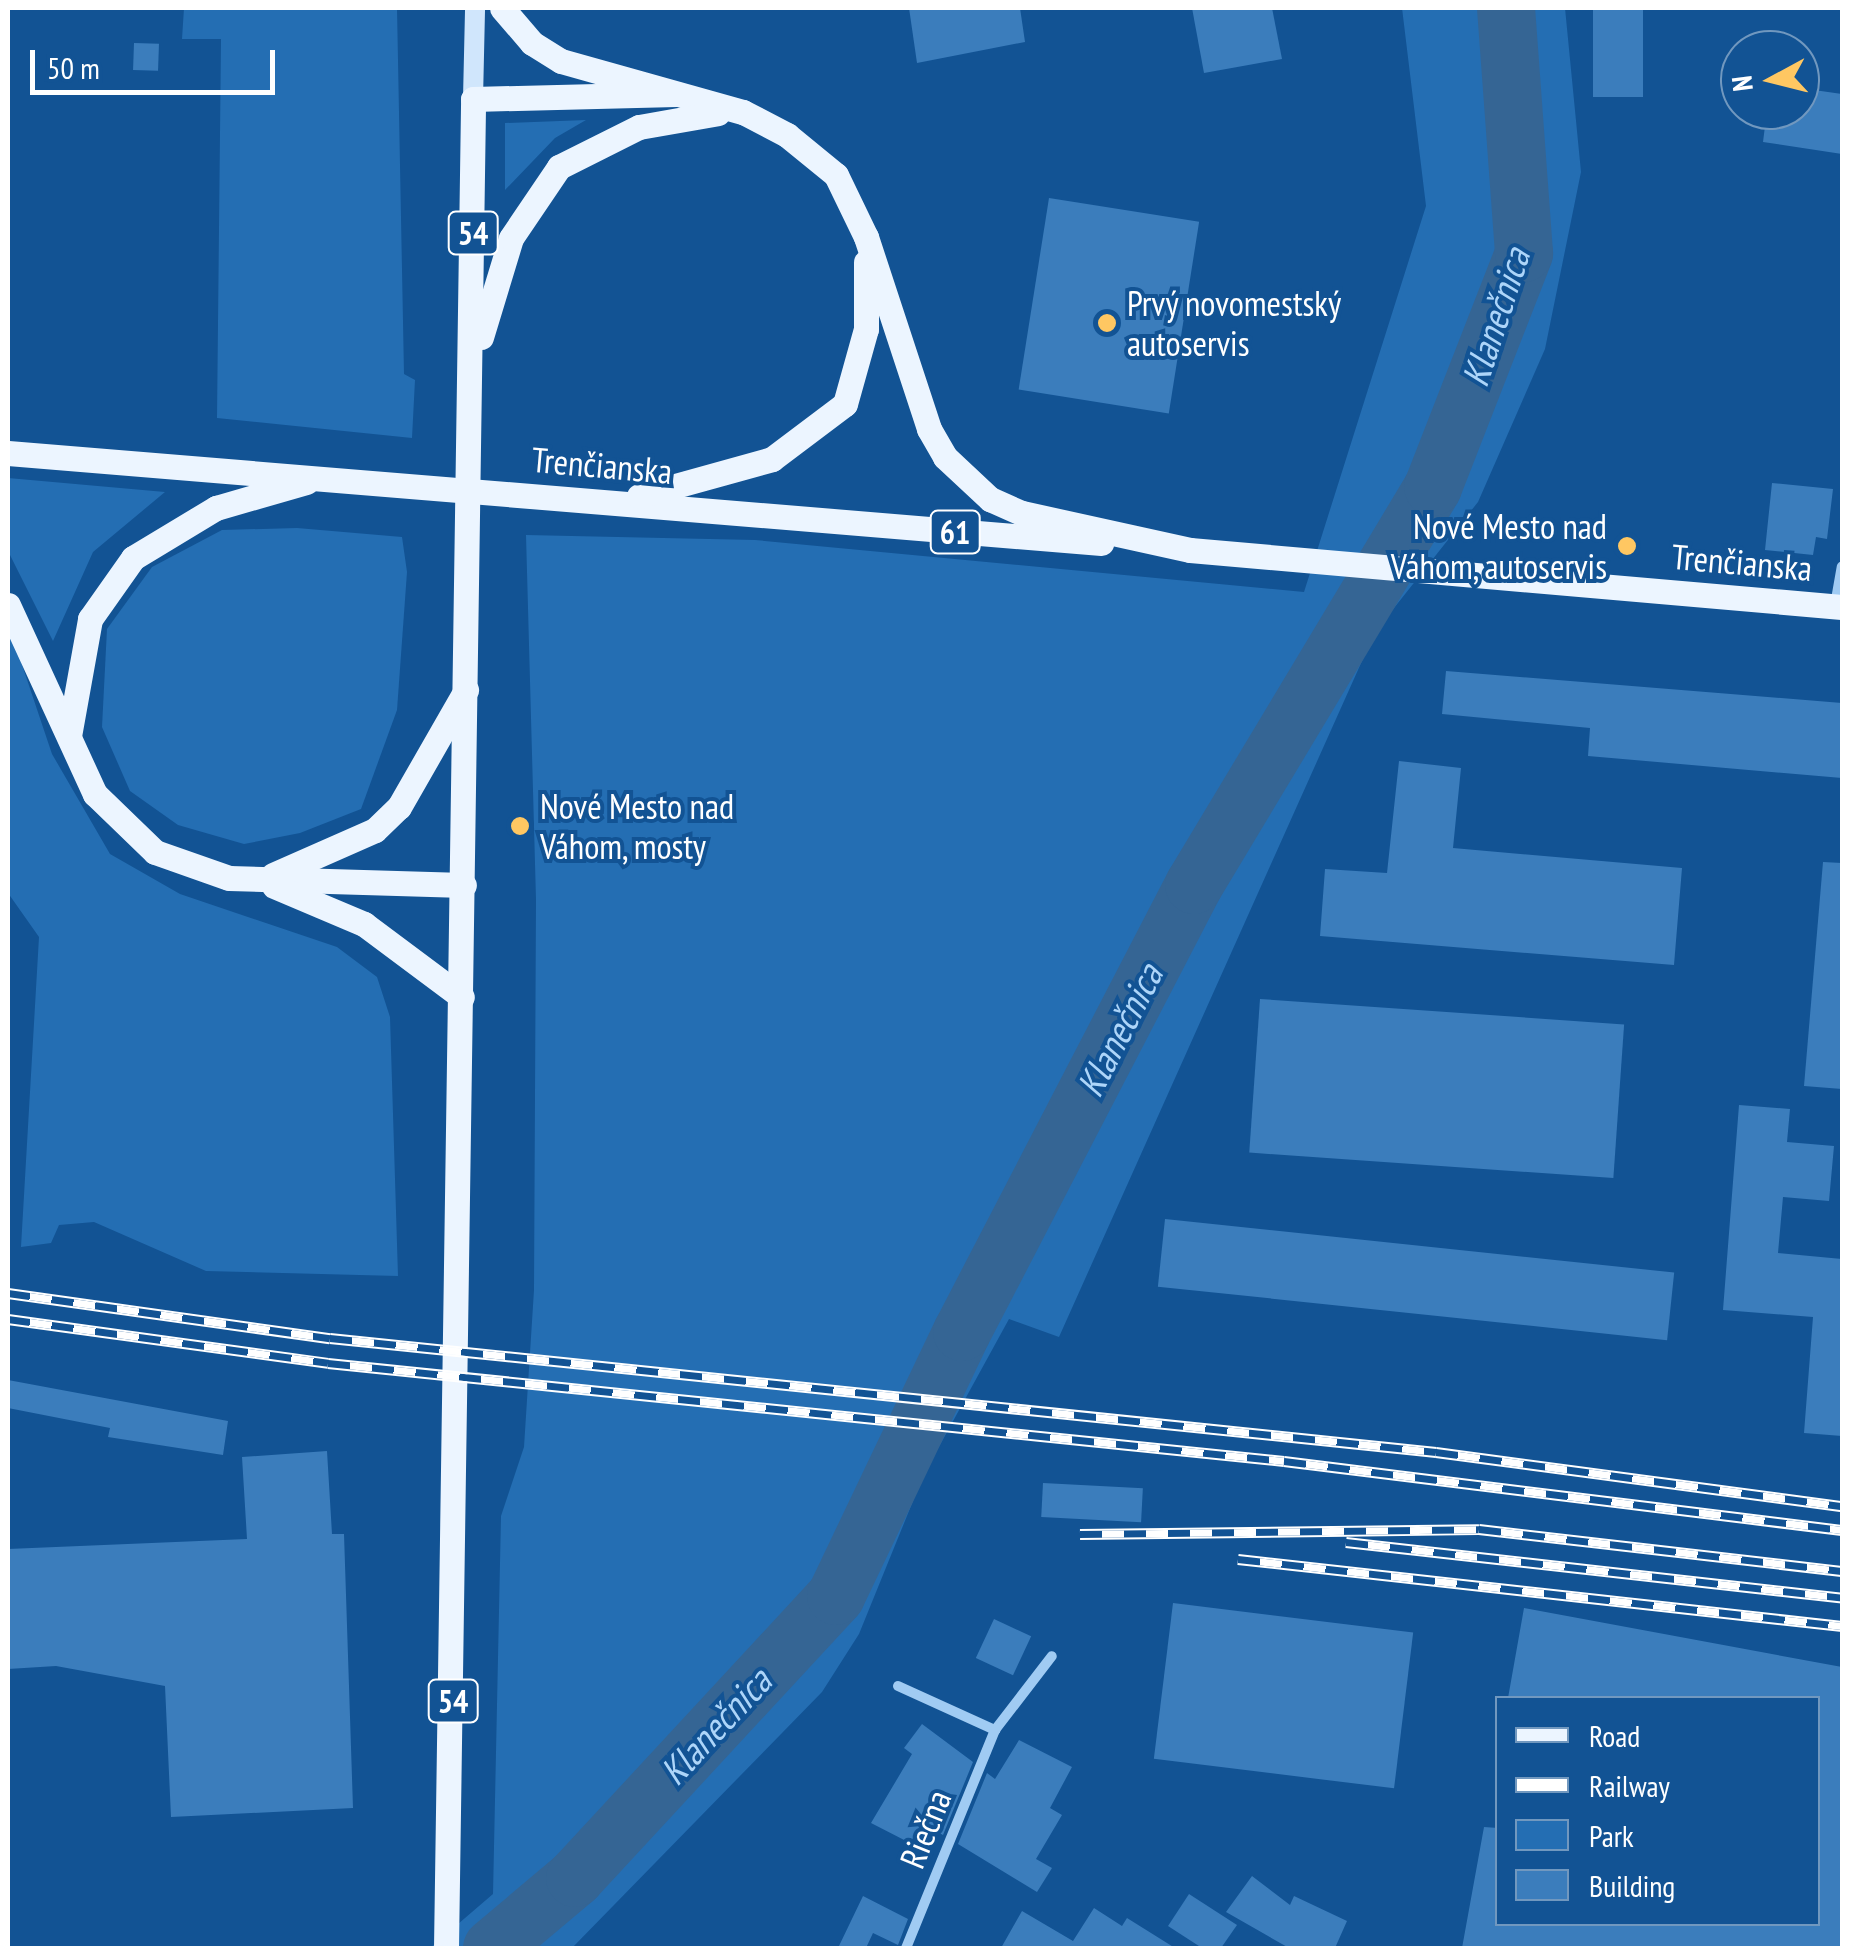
<!DOCTYPE html>
<meta charset="utf-8">
<style>
body{margin:0}
#map{position:relative;width:1850px;height:1956px;overflow:hidden;background:#125394;font-family:"PT Sans Narrow",sans-serif}
div>[style]{position:absolute}
.green>*{inset:0;background:#246eb3}
.river>*{height:58px;margin:-29px;padding:0 29px;transform-origin:29px;border-radius:29px;background:#356594}
.building>*{inset:0;background:#3b7dbc;transform-origin:0 0}
.minor>*{height:10px;margin:-5px;padding:0 5px;transform-origin:5px;border-radius:5px;background:#a0cbf3}
.secondary>*{height:20px;margin:-10px;padding:0 10px;transform-origin:10px;border-radius:10px;background:#d0e6fc}
.primary>*{height:25px;margin:-12.5px;padding:0 12.5px;transform-origin:12.5px;border-radius:12.5px;background:#ecf5ff}
.rail>*{height:11px;margin-top:-5.5px;transform-origin:0;background:repeating-linear-gradient(90deg,#125394 0 22px,#fff 0 44px);box-sizing:border-box;border-block:2px solid #fff}
.dots>*{width:28px;height:28px;translate:-50% -50%;box-sizing:border-box;border:5px solid #125394;border-radius:50%}
span{translate:-50% -50%;white-space:nowrap;text-align:center;line-height:1.15;-webkit-text-stroke:8px #125394;paint-order:stroke}
.shield-label span{padding:2px 8px;background:#125394;border:2px solid;border-radius:8px;-webkit-text-stroke-width:0}
.shield-label{font-size:32px;color:#fff;font-weight:700}
.poi-label{font-size:35px;color:#fff}
.left{translate:0 -50%;text-align:left}
.right{translate:-100% -50%;text-align:right}
.street-label{font-size:35px;color:#fff}
.water-label{font-size:38px;color:#add5f9;font-style:italic}
.frame{position:absolute;inset:0;border:10px solid #fff;pointer-events:none}
.legend{position:absolute;left:1495px;top:1696px;width:325px;height:230px;box-sizing:border-box;background:#125394;border:2px solid #7198bf;margin:0;padding:12px 18px;list-style:none;font-size:30px;color:#fff}
.legend li{display:flex;align-items:center;gap:20px;height:50px}
.legend b{width:50px;border:2px solid #7198bf}
.north{position:absolute;left:1720px;top:30px;width:100px;height:100px;box-sizing:border-box;background:#125394;border:2px solid #7198bf;border-radius:50%;rotate:263deg;font-size:28px;font-weight:700;line-height:40px;text-align:center;color:#fff}
.north::after{content:'';display:block;margin:auto;width:35px;height:45px;background:#ffc762;clip-path:polygon(50% 0,100% 100%,50% 72%,0 100%)}
.scale{position:absolute;left:30px;top:50px;width:245px;height:45px;box-sizing:border-box;border:5px solid #fff;border-top:0;padding-left:12px;font-size:30px;line-height:35px;white-space:nowrap;color:#fff;-webkit-text-stroke:8px #125394;paint-order:stroke}
</style>
<div id="map">
<div class="green">
<div style="clip-path:polygon(184px 8px,397px 8px,404px 374px,415px 380px,412px 438px,217px 418px,221px 39px,182px 39px)"></div>
<div style="clip-path:polygon(1402px 8px,1565px 8px,1581px 172px,1545px 349px,1478px 502px,1375px 632px,1059px 1337px,1009px 1319px,924px 1474px,859px 1634px,822px 1692px,572px 1948px,430px 1948px,493px 1894px,501px 1516px,524px 1447px,534px 1290px,536px 900px,526px 535px,755px 540px,1304px 592px,1426px 206px)"></div>
<div style="clip-path:polygon(586px 120px,555px 138px,505px 190px,505px 123px)"></div>
<div style="clip-path:polygon(8px 478px,165px 492px,93px 552px,53px 641px,8px 551px)"></div>
<div style="clip-path:polygon(297px 528px,402px 537px,407px 572px,397px 710px,361px 809px,300px 833px,244px 844px,178px 825px,130px 791px,102px 727px,107px 629px,152px 567px,222px 530px)"></div>
<div style="clip-path:polygon(8px 623px,52px 754px,110px 854px,180px 894px,337px 947px,377px 977px,390px 1017px,398px 1276px,206px 1271px,94px 1222px,59px 1225px,51px 1243px,21px 1247px,39px 937px,8px 893px)"></div>
</div>
<div class="river">
<div style="left:492px;top:1948px;width:109px;rotate:-40.1deg"></div>
<div style="left:575px;top:1878px;width:384px;rotate:-47.2deg"></div>
<div style="left:836px;top:1596px;width:293px;rotate:-64.5deg"></div>
<div style="left:962px;top:1332px;width:504px;rotate:-62.57deg"></div>
<div style="left:1194px;top:885px;width:464px;rotate:-59deg"></div>
<div style="left:1433px;top:487px;width:251px;rotate:-68.7deg"></div>
<div style="left:1524px;top:253px;width:246px;rotate:-94.2deg"></div>
</div>
<div class="building">
<div style="clip-path:polygon(909px 8px,1020px 8px,1025px 42px,917px 63px)"></div>
<div style="clip-path:polygon(1192px 8px,1272px 8px,1282px 59px,1204px 73px)"></div>
<div style="left:1593px;top:8px;width:50px;height:89px"></div>
<div style="left:134px;top:43px;width:25px;height:27px;rotate:2deg"></div>
<div style="clip-path:polygon(1800px 88px,1842px 94px,1842px 154px,1763px 142px,1767px 110px,1800px 110px)"></div>
<div style="left:1049px;top:198px;width:152px;height:194px;rotate:9deg"></div>
<div style="clip-path:polygon(1772px 483px,1833px 489px,1827px 539px,1816px 537px,1813px 555px,1765px 550px)"></div>
<div style="clip-path:polygon(1446px 671px,1842px 703px,1842px 778px,1588px 756px,1590px 728px,1442px 714px)"></div>
<div style="clip-path:polygon(1399px 761px,1461px 768px,1453px 848px,1682px 868px,1674px 965px,1320px 936px,1325px 869px,1387px 873px)"></div>
<div style="clip-path:polygon(1823px 862px,1842px 863px,1842px 1089px,1804px 1086px)"></div>
<div style="left:1260px;top:999px;width:365px;height:154px;rotate:4deg"></div>
<div style="clip-path:polygon(1739px 1105px,1790px 1109px,1787px 1142px,1834px 1146px,1829px 1201px,1783px 1197px,1778px 1253px,1842px 1259px,1842px 1436px,1804px 1433px,1813px 1317px,1723px 1310px)"></div>
<div style="left:1165px;top:1219px;width:512px;height:68px;rotate:6deg"></div>
<div style="clip-path:polygon(8px 1380px,228px 1421px,223px 1455px,108px 1437px,110px 1428px,8px 1408px)"></div>
<div style="clip-path:polygon(327px 1451px,332px 1534px,344px 1534px,353px 1808px,171px 1817px,165px 1686px,56px 1666px,8px 1669px,8px 1549px,247px 1539px,242px 1457px)"></div>
<div style="left:1043px;top:1483px;width:100px;height:34px;rotate:3deg"></div>
<div style="left:1173px;top:1603px;width:242px;height:157px;rotate:7deg"></div>
<div style="clip-path:polygon(1524px 1608px,1842px 1667px,1842px 1948px,1462px 1948px,1484px 1827px,1498px 1828px,1498px 1924px,1818px 1924px,1818px 1698px,1508px 1698px)"></div>
<div style="left:994px;top:1619px;width:41px;height:43px;rotate:25deg"></div>
<div style="clip-path:polygon(922px 1724px,973px 1762px,943px 1835px,922px 1823px,910px 1843px,871px 1823px,912px 1754px,904px 1748px)"></div>
<div style="clip-path:polygon(1019px 1740px,1072px 1767px,1050px 1808px,1062px 1815px,1036px 1859px,1052px 1868px,1037px 1892px,958px 1844px,987px 1773px,995px 1779px)"></div>
<div style="clip-path:polygon(1252px 1876px,1290px 1905px,1294px 1896px,1347px 1921px,1335px 1948px,1289px 1948px,1226px 1912px)"></div>
<div style="clip-path:polygon(1189px 1894px,1237px 1925px,1221px 1948px,1202px 1948px,1168px 1926px)"></div>
<div style="clip-path:polygon(863px 1896px,908px 1919px,898px 1945px,873px 1933px,866px 1948px,838px 1948px)"></div>
<div style="clip-path:polygon(1094px 1908px,1122px 1926px,1127px 1918px,1175px 1948px,1001px 1948px,1022px 1911px,1073px 1941px)"></div>
</div>
<div class="minor">
<div style="left:1835px;top:605px;width:39px;rotate:-80deg"></div>
<div style="left:898px;top:1686px;width:107px;rotate:24.4deg"></div>
<div style="left:995px;top:1730px;width:235px;rotate:112.2deg"></div>
<div style="left:995px;top:1730px;width:93px;rotate:-52.4deg"></div>
</div>
<div class="secondary">
<div style="left:473px;top:99px;width:91px;rotate:-88.7deg"></div>
</div>
<div class="primary">
<div style="left:502px;top:8px;width:46px;rotate:49.4deg"></div>
<div style="left:532px;top:43px;width:34px;rotate:32deg"></div>
<div style="left:561px;top:61px;width:189px;rotate:15.7deg"></div>
<div style="left:743px;top:112px;width:50px;rotate:27.6deg"></div>
<div style="left:787px;top:135px;width:63px;rotate:39.2deg"></div>
<div style="left:836px;top:175px;width:69px;rotate:64.2deg"></div>
<div style="left:866px;top:237px;width:202px;rotate:71.8deg"></div>
<div style="left:929px;top:429px;width:32px;rotate:60deg"></div>
<div style="left:945px;top:457px;width:62px;rotate:43deg"></div>
<div style="left:990px;top:499px;width:35px;rotate:24deg"></div>
<div style="left:1022px;top:513px;width:172px;rotate:12.4deg"></div>
<div style="left:1190px;top:550px;width:654px;rotate:5deg"></div>
<div style="left:481px;top:337px;width:103px;rotate:-73.1deg"></div>
<div style="left:511px;top:238px;width:86px;rotate:-55.9deg"></div>
<div style="left:559px;top:167px;width:89px;rotate:-26.6deg"></div>
<div style="left:639px;top:127px;width:80px;rotate:-10deg"></div>
<div style="left:8px;top:453px;width:1097px;rotate:4.71deg"></div>
<div style="left:639px;top:496px;width:138px;rotate:-15.5deg"></div>
<div style="left:772px;top:459px;width:91px;rotate:-37deg"></div>
<div style="left:845px;top:404px;width:78px;rotate:-74.4deg"></div>
<div style="left:866px;top:329px;width:67px;rotate:-90deg"></div>
<div style="left:8px;top:605px;width:208px;rotate:65.3deg"></div>
<div style="left:95px;top:794px;width:83px;rotate:44deg"></div>
<div style="left:155px;top:852px;width:78px;rotate:19.4deg"></div>
<div style="left:229px;top:878px;width:235px;rotate:1.7deg"></div>
<div style="left:69px;top:736px;width:119px;rotate:-79.8deg"></div>
<div style="left:90px;top:619px;width:75px;rotate:-54.8deg"></div>
<div style="left:133px;top:558px;width:97px;rotate:-31.1deg"></div>
<div style="left:216px;top:508px;width:94px;rotate:-16.1deg"></div>
<div style="left:273px;top:875px;width:111px;rotate:-23.8deg"></div>
<div style="left:375px;top:830px;width:33px;rotate:-44deg"></div>
<div style="left:399px;top:807px;width:135px;rotate:-60.2deg"></div>
<div style="left:274px;top:886px;width:98px;rotate:22.9deg"></div>
<div style="left:364px;top:924px;width:122px;rotate:36.7deg"></div>
<div style="left:446px;top:1948px;width:1849px;rotate:-89.16deg"></div>
<div style="left:473px;top:99px;width:203px;rotate:-1.4deg"></div>
</div>
<div class="rail">
<div style="left:8px;top:1293px;width:325px;rotate:8deg"></div>
<div style="left:330px;top:1338px;width:1112px;rotate:5.88deg"></div>
<div style="left:1436px;top:1452px;width:410px;rotate:7.6deg"></div>
<div style="left:8px;top:1319px;width:323px;rotate:7.8deg"></div>
<div style="left:328px;top:1363px;width:961px;rotate:5.85deg"></div>
<div style="left:1284px;top:1461px;width:562px;rotate:7.05deg"></div>
<div style="left:1080px;top:1534px;width:399px;rotate:-0.7deg"></div>
<div style="left:1479px;top:1529px;width:365px;rotate:6.6deg"></div>
<div style="left:1346px;top:1542px;width:499px;rotate:6.4deg"></div>
<div style="left:1238px;top:1559px;width:608px;rotate:6.33deg"></div>
</div>
<div class="dots">
<div style="left:1107px;top:323px;background:#ffc762"></div>
<div style="left:1627px;top:546px;background:#ffc762"></div>
<div style="left:520px;top:826px;background:#ffc762"></div>
</div>
<div class="shield-label">
<span style="left:473px;top:233px">54</span>
<span style="left:955px;top:532px">61</span>
<span style="left:453px;top:1701px">54</span>
</div>
<div class="poi-label">
<span class="left" style="left:1127px;top:323px">Prvý novomestský<br>autoservis</span>
<span class="right" style="left:1607px;top:546px">Nové Mesto nad<br>Váhom, autoservis</span>
<span class="left" style="left:540px;top:826px">Nové Mesto nad<br>Váhom, mosty</span>
</div>
<div class="street-label">
<span style="left:602px;top:465px;rotate:5deg">Trenčianska</span>
<span style="left:1742px;top:562px;rotate:5deg">Trenčianska</span>
<span style="left:925px;top:1829px;rotate:-68deg">Riečna</span>
</div>
<div class="water-label">
<span style="left:1495px;top:317px;rotate:-72deg">Klanečnica</span>
<span style="left:1119px;top:1030px;rotate:-63deg">Klanečnica</span>
<span style="left:715px;top:1726px;rotate:-47deg">Klanečnica</span>
</div>
<div class="frame"></div>
<ul class="legend">
<li><b style="height:12px;background:#ecf5ff"></b>Road</li>
<li><b style="height:12px;background:#fff"></b>Railway</li>
<li><b style="height:28px;background:#246eb3"></b>Park</li>
<li><b style="height:28px;background:#3b7dbc"></b>Building</li>
</ul>
<div class="north">N</div>
<div class="scale">50 m</div>
</div>
